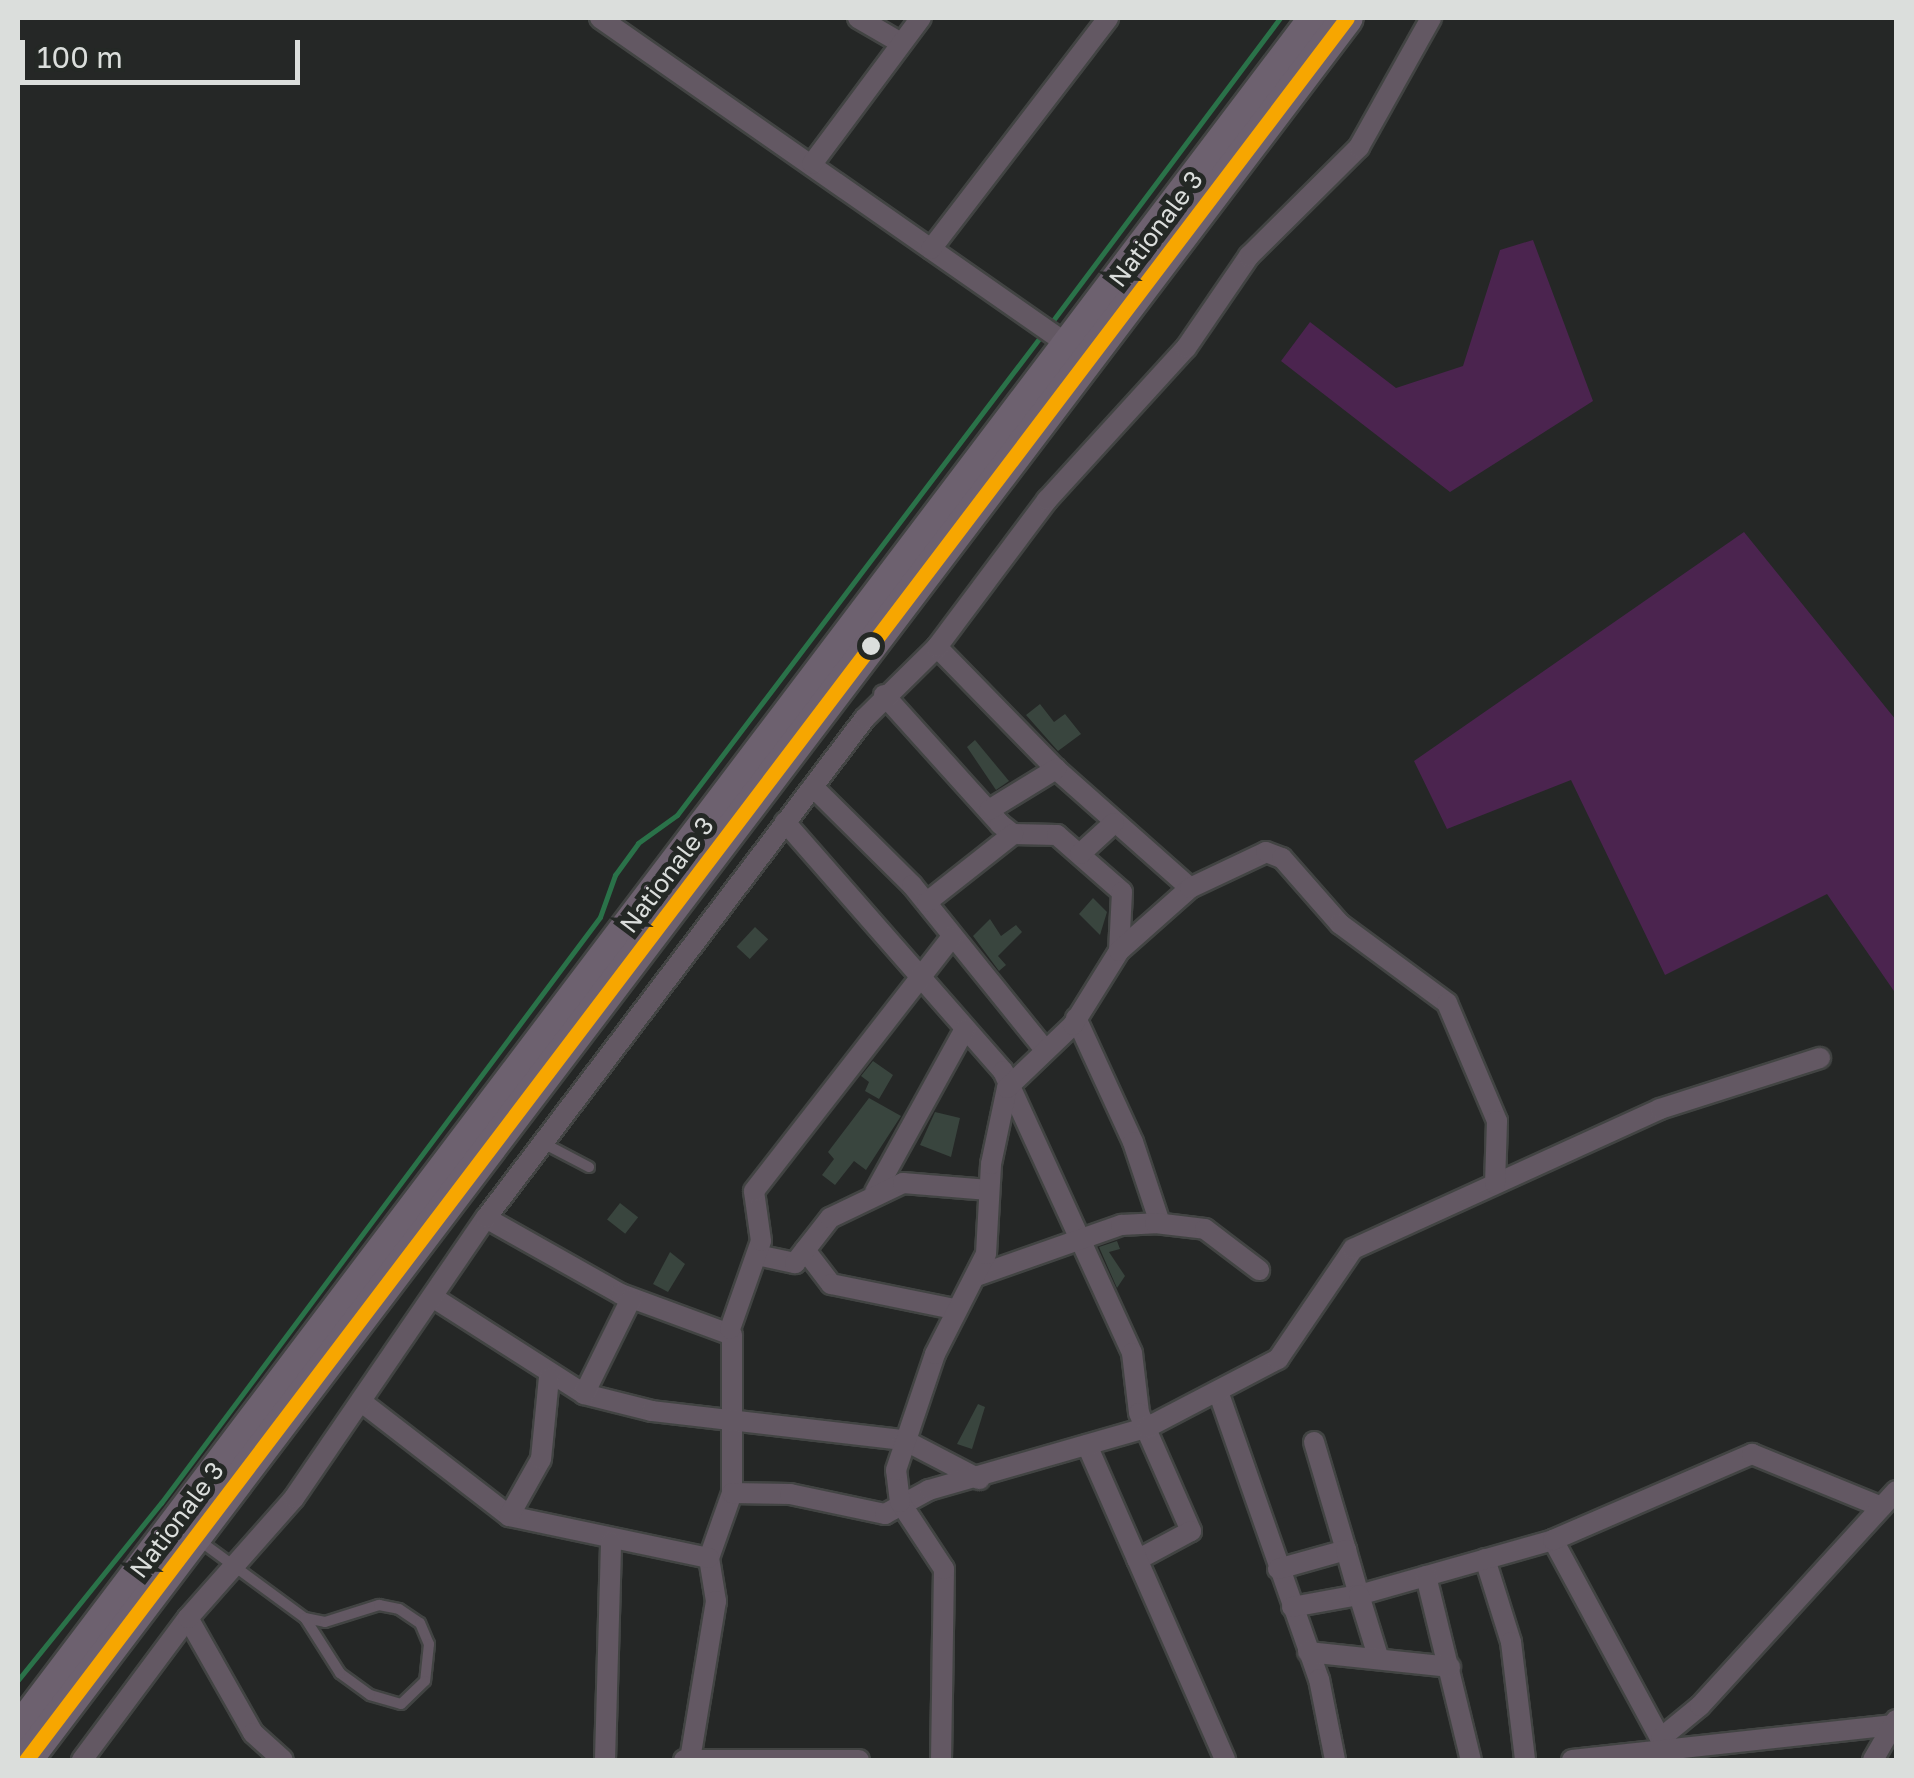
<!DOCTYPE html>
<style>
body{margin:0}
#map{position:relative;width:1914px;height:1778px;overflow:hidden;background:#252726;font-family:"Golos Text",sans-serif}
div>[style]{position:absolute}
.green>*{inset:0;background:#4b244f}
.stream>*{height:5px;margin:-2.5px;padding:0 2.5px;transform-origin:2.5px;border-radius:2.5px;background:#2a7249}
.building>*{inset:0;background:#39453e;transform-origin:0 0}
.roads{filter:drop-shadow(2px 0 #424443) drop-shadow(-2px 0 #424443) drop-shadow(0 2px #424443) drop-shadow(0 -2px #424443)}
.service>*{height:10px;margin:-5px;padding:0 5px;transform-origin:5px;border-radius:5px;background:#635863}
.minor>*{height:20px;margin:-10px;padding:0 10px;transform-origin:10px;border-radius:10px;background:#635863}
.primary>*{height:32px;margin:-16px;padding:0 16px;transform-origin:16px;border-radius:16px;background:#6d616f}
.bus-1>*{height:15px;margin:-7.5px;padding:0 7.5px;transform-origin:7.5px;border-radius:7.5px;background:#f7a600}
.dots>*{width:28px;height:28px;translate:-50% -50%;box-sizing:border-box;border:5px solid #242825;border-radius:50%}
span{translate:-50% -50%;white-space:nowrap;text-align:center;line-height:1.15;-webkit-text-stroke:10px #242825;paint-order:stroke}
.street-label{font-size:25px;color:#dbdedc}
.frame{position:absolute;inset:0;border:20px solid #dbdedc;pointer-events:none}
.scale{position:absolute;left:20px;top:40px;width:280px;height:45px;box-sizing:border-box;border:5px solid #dbdedc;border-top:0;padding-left:12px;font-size:30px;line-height:35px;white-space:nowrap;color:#dbdedc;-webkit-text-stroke:8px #242825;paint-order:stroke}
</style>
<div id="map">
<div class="green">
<div style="clip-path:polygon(1533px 240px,1593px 401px,1450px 492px,1281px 361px,1310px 322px,1396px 388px,1463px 366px,1500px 250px)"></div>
<div style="clip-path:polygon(1744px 532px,1896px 720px,1896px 994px,1827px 894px,1665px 975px,1571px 780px,1447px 829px,1414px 761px)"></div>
</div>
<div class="stream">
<div style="left:1048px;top:327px;width:386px;rotate:-53.1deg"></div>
<div style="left:18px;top:1680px;width:228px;rotate:-51.1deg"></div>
<div style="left:161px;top:1503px;width:732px;rotate:-53.16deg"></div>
<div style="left:600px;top:917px;width:45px;rotate:-70.3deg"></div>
<div style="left:615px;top:875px;width:39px;rotate:-54deg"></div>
<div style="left:638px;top:843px;width:48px;rotate:-35.7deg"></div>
<div style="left:677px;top:815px;width:602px;rotate:-52.77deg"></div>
</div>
<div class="building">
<div style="clip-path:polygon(1040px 704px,1054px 722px,1065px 714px,1081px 734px,1058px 751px,1026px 715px)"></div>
<div style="clip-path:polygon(975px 740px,1009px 781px,996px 790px,967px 747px)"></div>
<div style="clip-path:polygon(1093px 898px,1107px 912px,1100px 935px,1079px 914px)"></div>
<div style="clip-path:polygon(990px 919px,1001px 936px,1016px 925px,1022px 932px,998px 956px,1006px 965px,999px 971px,973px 936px)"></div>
<div style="left:755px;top:927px;width:18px;height:27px;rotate:43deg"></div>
<div style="clip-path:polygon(873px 1061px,893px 1075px,879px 1099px,865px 1091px,869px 1082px,861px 1076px)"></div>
<div style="clip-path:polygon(869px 1098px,901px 1116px,866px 1170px,854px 1161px,835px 1185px,822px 1175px,834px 1159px,828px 1152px)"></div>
<div style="clip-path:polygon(935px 1112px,960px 1118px,951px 1157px,920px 1145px)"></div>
<div style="left:620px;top:1203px;width:23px;height:21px;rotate:38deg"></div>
<div style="clip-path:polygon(1117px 1241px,1120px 1249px,1109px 1252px,1125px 1276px,1117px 1288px,1099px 1247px)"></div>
<div style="clip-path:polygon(670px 1252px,685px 1264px,668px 1292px,653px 1284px)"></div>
<div style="clip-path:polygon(978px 1404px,985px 1407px,972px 1449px,957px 1444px)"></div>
</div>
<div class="roads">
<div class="service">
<div style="left:543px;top:1143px;width:52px;rotate:27.6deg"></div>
<div style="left:200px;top:1541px;width:130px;rotate:36.3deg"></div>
<div style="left:305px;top:1618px;width:20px;rotate:11deg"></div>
<div style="left:325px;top:1622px;width:57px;rotate:-17.5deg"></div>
<div style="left:379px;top:1605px;width:20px;rotate:11deg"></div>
<div style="left:399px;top:1609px;width:25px;rotate:34deg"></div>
<div style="left:420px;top:1623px;width:23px;rotate:67deg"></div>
<div style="left:429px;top:1644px;width:37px;rotate:96deg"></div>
<div style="left:425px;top:1681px;width:33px;rotate:136deg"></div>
<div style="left:401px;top:1704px;width:32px;rotate:-164deg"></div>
<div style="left:370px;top:1695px;width:37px;rotate:-144deg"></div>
<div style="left:340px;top:1673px;width:65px;rotate:-122.5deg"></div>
</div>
<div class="minor">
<div style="left:600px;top:18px;width:582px;rotate:34.92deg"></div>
<div style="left:858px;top:18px;width:50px;rotate:30.2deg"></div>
<div style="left:812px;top:164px;width:182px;rotate:-53.3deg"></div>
<div style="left:931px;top:249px;width:291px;rotate:-52.5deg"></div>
<div style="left:937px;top:647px;width:170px;rotate:45.7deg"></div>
<div style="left:1056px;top:769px;width:179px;rotate:41.6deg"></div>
<div style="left:884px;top:695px;width:173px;rotate:48deg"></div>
<div style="left:1000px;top:824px;width:16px;rotate:38deg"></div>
<div style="left:1013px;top:834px;width:44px;rotate:1.3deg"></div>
<div style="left:1057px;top:835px;width:86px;rotate:41.2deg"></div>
<div style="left:1122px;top:892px;width:59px;rotate:92.9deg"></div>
<div style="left:813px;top:787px;width:139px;rotate:44.7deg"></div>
<div style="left:912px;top:885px;width:212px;rotate:51.1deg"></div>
<div style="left:989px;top:810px;width:79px;rotate:-31.5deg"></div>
<div style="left:785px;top:822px;width:331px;rotate:48.8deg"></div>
<div style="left:1003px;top:1071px;width:310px;rotate:65.4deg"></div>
<div style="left:1132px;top:1353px;width:60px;rotate:83.3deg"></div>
<div style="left:1139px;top:1413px;width:129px;rotate:66.2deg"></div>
<div style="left:1191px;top:1531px;width:61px;rotate:151.8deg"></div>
<div style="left:1080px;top:854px;width:46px;rotate:-42.4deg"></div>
<div style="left:927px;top:902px;width:110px;rotate:-38.3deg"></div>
<div style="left:1076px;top:1018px;width:136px;rotate:65.3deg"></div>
<div style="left:1133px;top:1142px;width:85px;rotate:71.6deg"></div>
<div style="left:875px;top:1192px;width:186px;rotate:-61.1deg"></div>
<div style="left:486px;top:1218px;width:155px;rotate:29.4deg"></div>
<div style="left:621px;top:1294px;width:118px;rotate:20.3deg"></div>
<div style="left:732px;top:1335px;width:158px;rotate:90deg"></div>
<div style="left:732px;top:1493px;width:69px;rotate:109.5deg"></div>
<div style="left:709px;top:1558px;width:44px;rotate:80.8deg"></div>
<div style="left:716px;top:1601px;width:161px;rotate:99.3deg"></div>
<div style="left:805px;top:1250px;width:43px;rotate:52.6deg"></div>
<div style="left:831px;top:1284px;width:126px;rotate:11.5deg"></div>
<div style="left:757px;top:1255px;width:39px;rotate:12deg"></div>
<div style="left:795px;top:1263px;width:57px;rotate:-52.1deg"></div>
<div style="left:830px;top:1218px;width:81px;rotate:-25.6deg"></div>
<div style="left:903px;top:1183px;width:86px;rotate:4.7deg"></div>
<div style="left:979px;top:1275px;width:151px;rotate:-19.4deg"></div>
<div style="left:1121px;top:1225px;width:34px;rotate:-3deg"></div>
<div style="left:1155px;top:1223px;width:50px;rotate:6.8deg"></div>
<div style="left:1205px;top:1229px;width:68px;rotate:37.2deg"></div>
<div style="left:434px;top:1298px;width:178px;rotate:32.6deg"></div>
<div style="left:584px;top:1394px;width:70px;rotate:14deg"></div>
<div style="left:652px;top:1411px;width:254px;rotate:6.6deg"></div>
<div style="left:904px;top:1440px;width:85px;rotate:27.5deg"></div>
<div style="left:730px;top:1329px;width:93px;rotate:-70.6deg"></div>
<div style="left:761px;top:1241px;width:50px;rotate:-98deg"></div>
<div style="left:754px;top:1191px;width:322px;rotate:-52.1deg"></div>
<div style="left:584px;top:1394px;width:106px;rotate:-63.7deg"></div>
<div style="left:1219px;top:1394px;width:302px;rotate:70.7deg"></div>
<div style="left:1319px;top:1679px;width:83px;rotate:78.8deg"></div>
<div style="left:363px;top:1403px;width:185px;rotate:37.7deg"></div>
<div style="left:509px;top:1516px;width:204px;rotate:11.9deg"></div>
<div style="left:1314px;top:1442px;width:113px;rotate:73.5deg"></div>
<div style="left:1087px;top:1445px;width:344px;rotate:66.3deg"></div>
<div style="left:732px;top:1493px;width:58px;rotate:1deg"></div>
<div style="left:790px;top:1494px;width:97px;rotate:11.9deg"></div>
<div style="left:885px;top:1514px;width:50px;rotate:-28.6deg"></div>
<div style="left:929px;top:1490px;width:228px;rotate:-16deg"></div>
<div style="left:1148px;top:1427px;width:147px;rotate:-27.6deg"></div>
<div style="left:1278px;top:1359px;width:133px;rotate:-55.7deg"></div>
<div style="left:1353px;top:1249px;width:337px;rotate:-24.5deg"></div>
<div style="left:1660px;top:1109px;width:168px;rotate:-17.7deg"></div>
<div style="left:509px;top:1516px;width:65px;rotate:-60.7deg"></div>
<div style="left:541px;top:1459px;width:81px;rotate:-84.4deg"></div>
<div style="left:1553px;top:1540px;width:238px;rotate:61.6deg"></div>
<div style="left:1485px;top:1559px;width:87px;rotate:72.6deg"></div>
<div style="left:1511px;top:1642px;width:119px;rotate:83.2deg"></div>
<div style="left:1278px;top:1569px;width:71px;rotate:-15.6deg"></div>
<div style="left:1346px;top:1550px;width:47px;rotate:73.9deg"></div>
<div style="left:1359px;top:1595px;width:202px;rotate:-15.8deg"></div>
<div style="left:1553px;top:1540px;width:217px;rotate:-23.4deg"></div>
<div style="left:1752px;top:1454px;width:140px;rotate:22.2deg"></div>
<div style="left:1426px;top:1576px;width:189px;rotate:76.3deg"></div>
<div style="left:1292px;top:1607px;width:68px;rotate:-10.2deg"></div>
<div style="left:1359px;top:1595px;width:61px;rotate:72.8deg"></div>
<div style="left:188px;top:1618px;width:132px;rotate:60.5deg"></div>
<div style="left:253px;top:1733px;width:40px;rotate:42deg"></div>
<div style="left:1308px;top:1652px;width:143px;rotate:6deg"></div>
<div style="left:1661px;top:1738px;width:50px;rotate:-39.4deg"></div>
<div style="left:1700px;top:1706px;width:291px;rotate:-47.6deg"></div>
<div style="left:82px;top:1760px;width:177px;rotate:-53.3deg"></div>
<div style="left:188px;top:1618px;width:160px;rotate:-48.5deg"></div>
<div style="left:294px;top:1498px;width:340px;rotate:-55.6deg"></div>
<div style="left:486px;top:1218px;width:627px;rotate:-52.84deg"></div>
<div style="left:865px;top:718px;width:101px;rotate:-44.6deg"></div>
<div style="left:937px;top:647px;width:184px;rotate:-53.2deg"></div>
<div style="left:1047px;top:500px;width:206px;rotate:-47.6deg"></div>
<div style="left:1186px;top:348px;width:112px;rotate:-55.6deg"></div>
<div style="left:1249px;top:256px;width:155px;rotate:-44.7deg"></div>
<div style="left:1359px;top:147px;width:148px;rotate:-60.8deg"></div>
<div style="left:605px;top:1760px;width:218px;rotate:-88.4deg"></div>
<div style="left:684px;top:1760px;width:175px"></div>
<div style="left:941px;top:1760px;width:191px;rotate:-89.1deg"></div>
<div style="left:944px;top:1569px;width:80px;rotate:-123.3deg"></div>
<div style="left:900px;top:1502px;width:32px;rotate:-97deg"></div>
<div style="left:896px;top:1470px;width:122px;rotate:-71.4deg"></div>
<div style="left:935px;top:1354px;width:112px;rotate:-63deg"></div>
<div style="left:986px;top:1254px;width:90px;rotate:-86.8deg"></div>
<div style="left:991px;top:1164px;width:78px;rotate:-78.1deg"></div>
<div style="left:1007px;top:1088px;width:91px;rotate:-43.7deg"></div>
<div style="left:1073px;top:1025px;width:87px;rotate:-58.1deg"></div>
<div style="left:1119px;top:951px;width:95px;rotate:-41.6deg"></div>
<div style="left:1190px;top:888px;width:84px;rotate:-25.3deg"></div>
<div style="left:1266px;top:852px;width:17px;rotate:21deg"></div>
<div style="left:1282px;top:858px;width:88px;rotate:48.7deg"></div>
<div style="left:1340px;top:924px;width:133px;rotate:36.4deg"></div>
<div style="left:1447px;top:1003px;width:128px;rotate:67deg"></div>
<div style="left:1497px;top:1121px;width:63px;rotate:91.8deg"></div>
<div style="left:1572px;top:1760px;width:326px;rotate:-6.2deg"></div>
<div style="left:1873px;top:1760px;width:46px;rotate:-60.1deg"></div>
</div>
<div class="primary">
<div style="left:18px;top:1731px;width:2149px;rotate:-52.87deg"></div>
<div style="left:26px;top:1760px;width:2186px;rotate:-52.83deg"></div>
</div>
</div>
<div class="bus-1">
<div style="left:26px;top:1760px;width:2186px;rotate:-52.83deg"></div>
</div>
<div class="dots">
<div style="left:871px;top:646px;background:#dbdedc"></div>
</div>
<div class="street-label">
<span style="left:1156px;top:229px;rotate:-53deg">Nationale 3</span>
<span style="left:667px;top:875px;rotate:-53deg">Nationale 3</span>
<span style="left:177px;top:1520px;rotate:-53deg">Nationale 3</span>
</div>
<div class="frame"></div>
<div class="scale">100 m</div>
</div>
